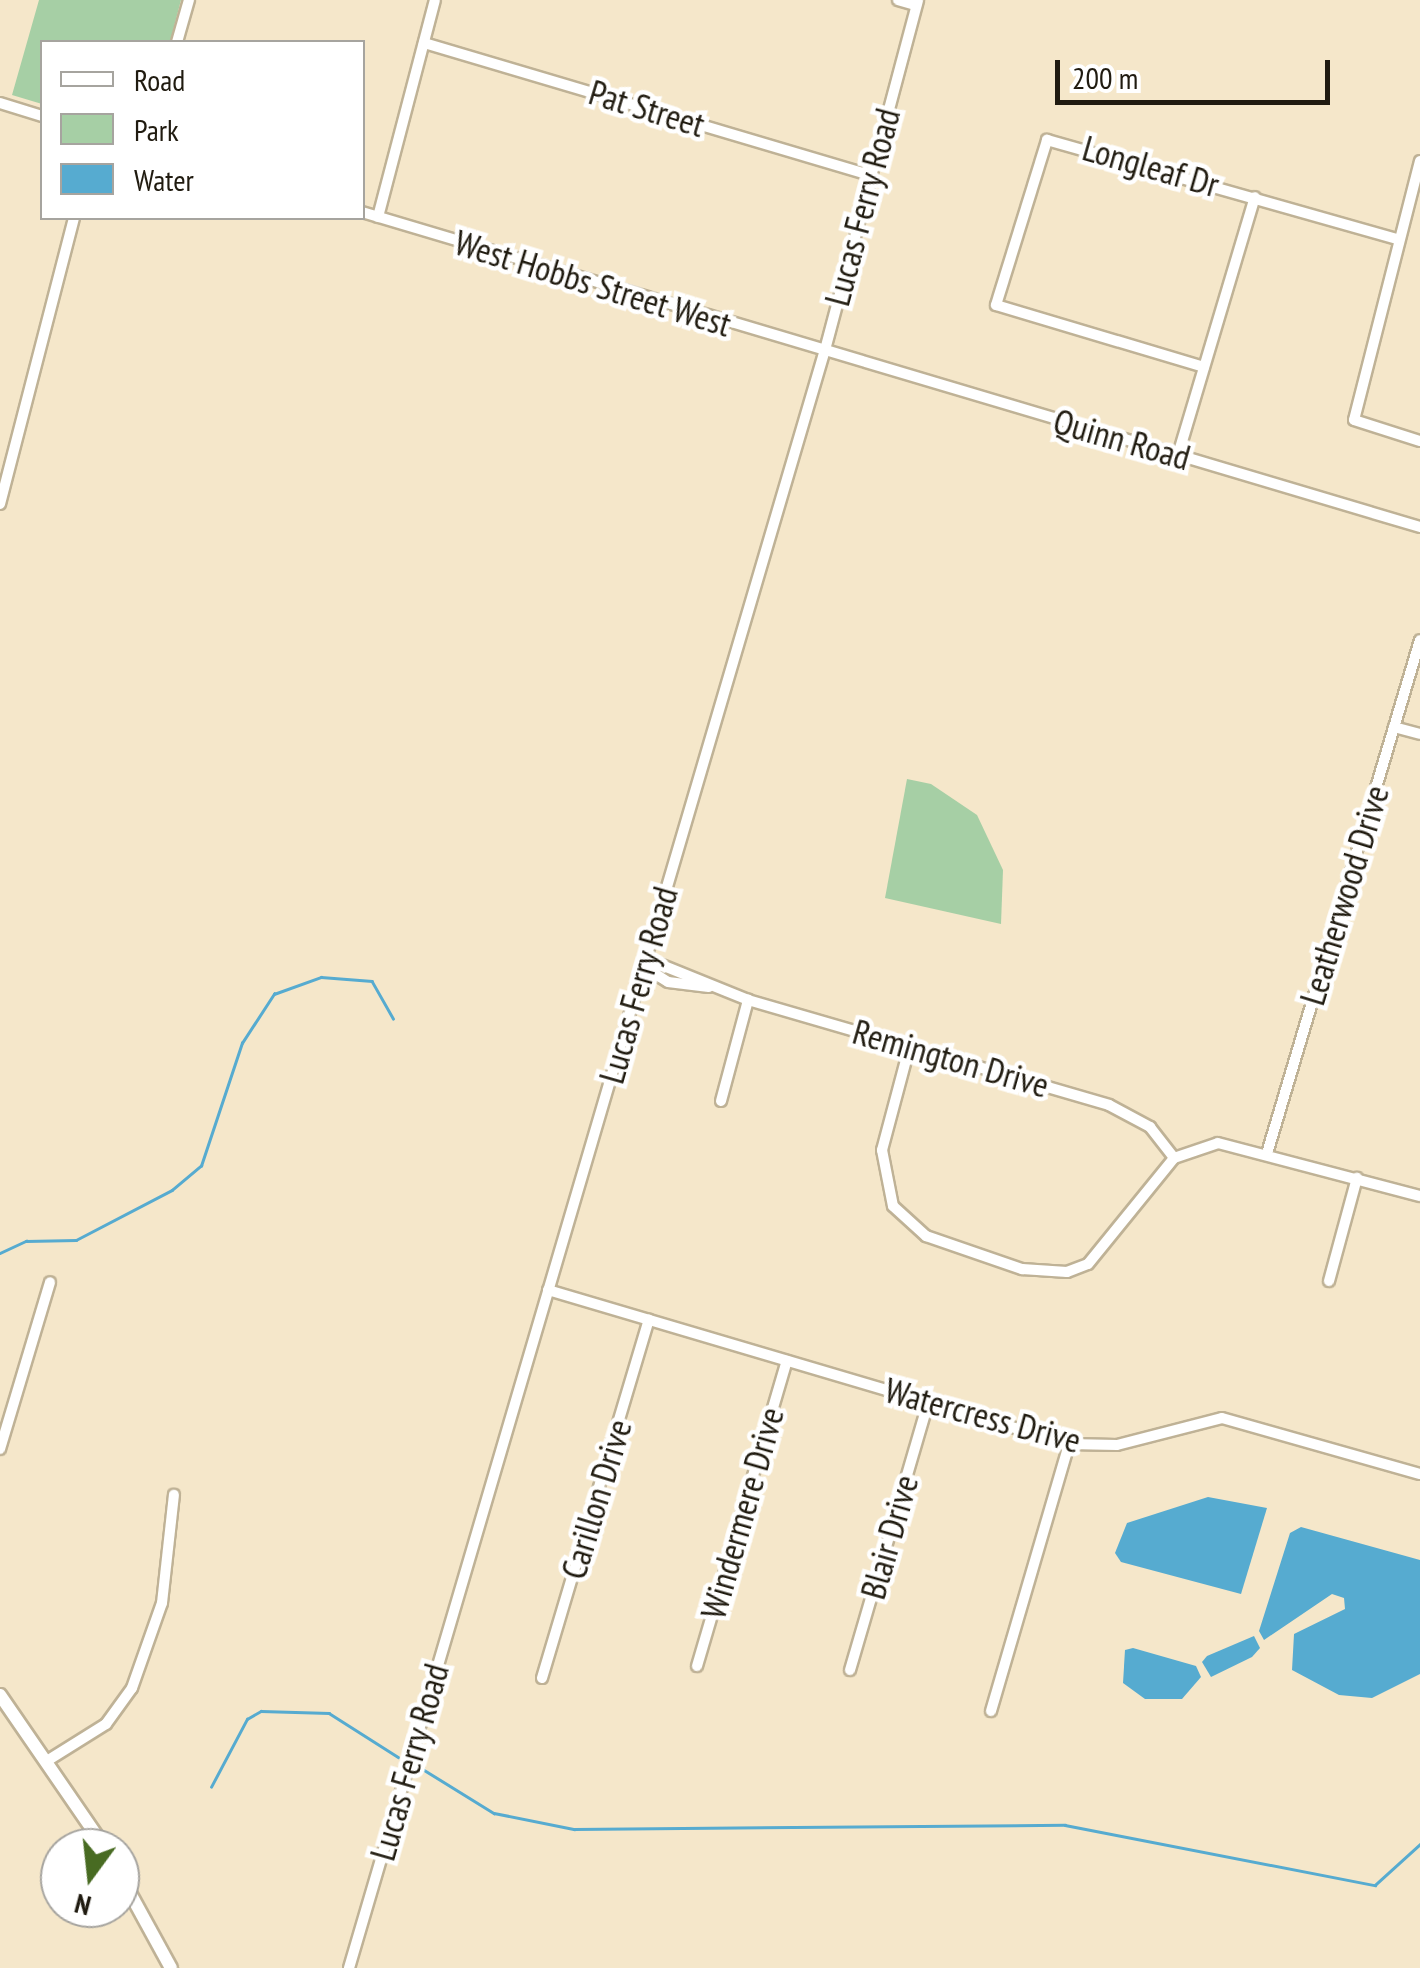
<!DOCTYPE html>
<style>
body{margin:0}
#map{position:relative;width:1420px;height:1968px;overflow:hidden;background:#f5e7ca;font-family:"PT Sans Narrow",sans-serif}
div>[style]{position:absolute}
.green>*{inset:0;background:#a6cfa5}
.water>*{inset:0;background:#56abd0}
.stream>*{height:2.5px;margin:-1.25px;padding:0 1.25px;transform-origin:1.25px;border-radius:1.25px;background:#56abd0}
.roads{filter:drop-shadow(2px 0 #bfb296) drop-shadow(-2px 0 #bfb296) drop-shadow(0 2px #bfb296) drop-shadow(0 -2px #bfb296)}
.minor>*{height:10px;margin:-5px;padding:0 5px;transform-origin:5px;border-radius:5px;background:#fff}
.major>*{height:12px;margin:-6px;padding:0 6px;transform-origin:6px;border-radius:6px;background:#fff}
span{translate:-50% -50%;white-space:nowrap;text-align:center;line-height:1.15;-webkit-text-stroke:9px #fff;paint-order:stroke}
.street-label{font-size:35px;color:#201b10}
.legend{position:absolute;left:40px;top:40px;width:325px;height:180px;box-sizing:border-box;background:#fff;border:2px solid #a6a49f;margin:0;padding:12px 18px;list-style:none;font-size:30px;color:#201b10}
.legend li{display:flex;align-items:center;gap:20px;height:50px}
.legend b{width:50px;border:2px solid #a6a49f}
.north{position:absolute;left:40px;top:1828px;width:100px;height:100px;box-sizing:border-box;background:#fff;border:2px solid #a6a49f;border-radius:50%;rotate:195deg;font-size:28px;font-weight:700;line-height:40px;text-align:center;color:#201b10}
.north::after{content:'';display:block;margin:auto;width:35px;height:45px;background:#486b22;clip-path:polygon(50% 0,100% 100%,50% 72%,0 100%)}
.scale{position:absolute;left:1055px;top:60px;width:275px;height:45px;box-sizing:border-box;border:5px solid #201b10;border-top:0;padding-left:12px;font-size:30px;line-height:35px;white-space:nowrap;color:#201b10;-webkit-text-stroke:8px #fff;paint-order:stroke}
</style>
<div id="map">
<div class="green">
<div style="clip-path:polygon(39px 0,181px 0,170px 42px,42px 42px,42px 104px,12px 95px)"></div>
<div style="clip-path:polygon(907px 779px,931px 784px,977px 815px,1003px 870px,1001px 924px,885px 898px)"></div>
</div>
<div class="water">
<div style="clip-path:polygon(1208px 1497px,1267px 1508px,1241px 1594px,1121px 1562px,1115px 1553px,1127px 1523px)"></div>
<div style="clip-path:polygon(1301px 1527px,1420px 1560px,1420px 1674px,1372px 1698px,1339px 1695px,1292px 1670px,1294px 1634px,1345px 1609px,1344px 1598px,1332px 1594px,1264px 1640px,1259px 1631px,1290px 1533px)"></div>
<div style="clip-path:polygon(1254px 1636px,1260px 1648px,1252px 1657px,1211px 1677px,1202px 1662px,1207px 1656px)"></div>
<div style="clip-path:polygon(1133px 1648px,1196px 1666px,1201px 1677px,1182px 1699px,1145px 1699px,1123px 1683px,1125px 1650px)"></div>
</div>
<div class="stream">
<div style="left:0;top:1253px;width:29px;rotate:-25deg"></div>
<div style="left:26px;top:1241px;width:50px;rotate:-1.1deg"></div>
<div style="left:76px;top:1240px;width:108px;rotate:-27.5deg"></div>
<div style="left:172px;top:1190px;width:38px;rotate:-40deg"></div>
<div style="left:201px;top:1166px;width:130px;rotate:-71.6deg"></div>
<div style="left:242px;top:1043px;width:59px;rotate:-56.9deg"></div>
<div style="left:274px;top:994px;width:50px;rotate:-19.9deg"></div>
<div style="left:321px;top:977px;width:51px;rotate:4.5deg"></div>
<div style="left:372px;top:981px;width:43px;rotate:60.4deg"></div>
<div style="left:421px;top:1768px;width:86px;rotate:31.7deg"></div>
<div style="left:494px;top:1813px;width:82px;rotate:11.3deg"></div>
<div style="left:574px;top:1829px;width:491px;rotate:-0.5deg"></div>
<div style="left:1065px;top:1825px;width:316px;rotate:11deg"></div>
<div style="left:1375px;top:1885px;width:61px;rotate:-42.3deg"></div>
<div style="left:211px;top:1787px;width:77px;rotate:-62.1deg"></div>
<div style="left:247px;top:1719px;width:16px;rotate:-30deg"></div>
<div style="left:261px;top:1711px;width:68px;rotate:1.7deg"></div>
<div style="left:329px;top:1713px;width:82px;rotate:32.5deg"></div>
</div>
<div class="roads">
<div class="minor">
<div style="left:898px;top:0;width:19px;rotate:16deg"></div>
<div style="left:177px;top:42px;width:44px;rotate:-74.1deg"></div>
<div style="left:424px;top:43px;width:465px;rotate:16.5deg"></div>
<div style="left:0;top:103px;width:44px;rotate:17.2deg"></div>
<div style="left:1420px;top:161px;width:267px;rotate:104.3deg"></div>
<div style="left:1354px;top:420px;width:69px;rotate:17.7deg"></div>
<div style="left:362px;top:212px;width:1104px;rotate:16.58deg"></div>
<div style="left:378px;top:217px;width:224px;rotate:-75.3deg"></div>
<div style="left:1204px;top:367px;width:217px;rotate:-163.4deg"></div>
<div style="left:996px;top:305px;width:173px;rotate:-72.8deg"></div>
<div style="left:1047px;top:140px;width:365px;rotate:15.8deg"></div>
<div style="left:1178px;top:455px;width:269px;rotate:-73.4deg"></div>
<div style="left:0;top:504px;width:295px;rotate:-75.5deg"></div>
<div style="left:1394px;top:727px;width:27px;rotate:15deg"></div>
<div style="left:644px;top:967px;width:15px;rotate:-11deg"></div>
<div style="left:659px;top:964px;width:96px;rotate:22deg"></div>
<div style="left:748px;top:1000px;width:376px;rotate:16.2deg"></div>
<div style="left:1109px;top:1105px;width:47px;rotate:28.2deg"></div>
<div style="left:1150px;top:1127px;width:39px;rotate:52deg"></div>
<div style="left:644px;top:967px;width:28px;rotate:32deg"></div>
<div style="left:668px;top:982px;width:41px;rotate:7deg"></div>
<div style="left:910px;top:1045px;width:109px;rotate:104.9deg"></div>
<div style="left:882px;top:1150px;width:57px;rotate:78.9deg"></div>
<div style="left:893px;top:1206px;width:45px;rotate:42.3deg"></div>
<div style="left:926px;top:1236px;width:102px;rotate:19deg"></div>
<div style="left:1022px;top:1269px;width:45px;rotate:3.8deg"></div>
<div style="left:1067px;top:1272px;width:22px;rotate:-21deg"></div>
<div style="left:1088px;top:1264px;width:136px;rotate:-50.9deg"></div>
<div style="left:1174px;top:1158px;width:46px;rotate:-18.8deg"></div>
<div style="left:1218px;top:1143px;width:209px;rotate:14.7deg"></div>
<div style="left:721px;top:1101px;width:105px;rotate:-75deg"></div>
<div style="left:1268px;top:1150px;width:532px;rotate:-73.4deg"></div>
<div style="left:1329px;top:1281px;width:107px;rotate:-74.8deg"></div>
<div style="left:548px;top:1290px;width:543px;rotate:16.47deg"></div>
<div style="left:1069px;top:1444px;width:48px;rotate:1.2deg"></div>
<div style="left:1117px;top:1445px;width:108px;rotate:-14.4deg"></div>
<div style="left:1222px;top:1418px;width:206px;rotate:15.8deg"></div>
<div style="left:0;top:1449px;width:174px;rotate:-73.3deg"></div>
<div style="left:697px;top:1666px;width:318px;rotate:-73.6deg"></div>
<div style="left:850px;top:1670px;width:278px;rotate:-73.7deg"></div>
<div style="left:542px;top:1678px;width:374px;rotate:-73.4deg"></div>
<div style="left:991px;top:1711px;width:278px;rotate:-73.7deg"></div>
<div style="left:50px;top:1759px;width:66px;rotate:-32deg"></div>
<div style="left:106px;top:1724px;width:44px;rotate:-54.2deg"></div>
<div style="left:132px;top:1688px;width:90px;rotate:-70.6deg"></div>
<div style="left:162px;top:1603px;width:109px;rotate:-83.7deg"></div>
<div style="left:349px;top:1968px;width:1687px;rotate:-73.61deg"></div>
<div style="left:825px;top:350px;width:362px;rotate:-75.1deg"></div>
</div>
<div class="major">
<div style="left:0;top:1695px;width:186px;rotate:55.5deg"></div>
<div style="left:120px;top:1875px;width:106px;rotate:61.3deg"></div>
</div>
</div>
<div class="street-label">
<span style="left:647px;top:108px;rotate:17deg">Pat Street</span>
<span style="left:1151px;top:166px;rotate:16deg">Longleaf Dr</span>
<span style="left:862px;top:207px;rotate:-75deg">Lucas Ferry Road</span>
<span style="left:593px;top:283px;rotate:17deg">West Hobbs Street West</span>
<span style="left:1122px;top:439px;rotate:16deg">Quinn Road</span>
<span style="left:1344px;top:895px;rotate:-73deg">Leatherwood Drive</span>
<span style="left:638px;top:985px;rotate:-74deg">Lucas Ferry Road</span>
<span style="left:951px;top:1058px;rotate:16deg">Remington Drive</span>
<span style="left:983px;top:1415px;rotate:15deg">Watercress Drive</span>
<span style="left:596px;top:1499px;rotate:-73deg">Carillon Drive</span>
<span style="left:742px;top:1513px;rotate:-74deg">Windermere Drive</span>
<span style="left:889px;top:1537px;rotate:-74deg">Blair Drive</span>
<span style="left:409px;top:1762px;rotate:-74deg">Lucas Ferry Road</span>
</div>
<ul class="legend">
<li><b style="height:12px;background:#fff"></b>Road</li>
<li><b style="height:28px;background:#a6cfa5"></b>Park</li>
<li><b style="height:28px;background:#56abd0"></b>Water</li>
</ul>
<div class="north">N</div>
<div class="scale">200 m</div>
</div>
